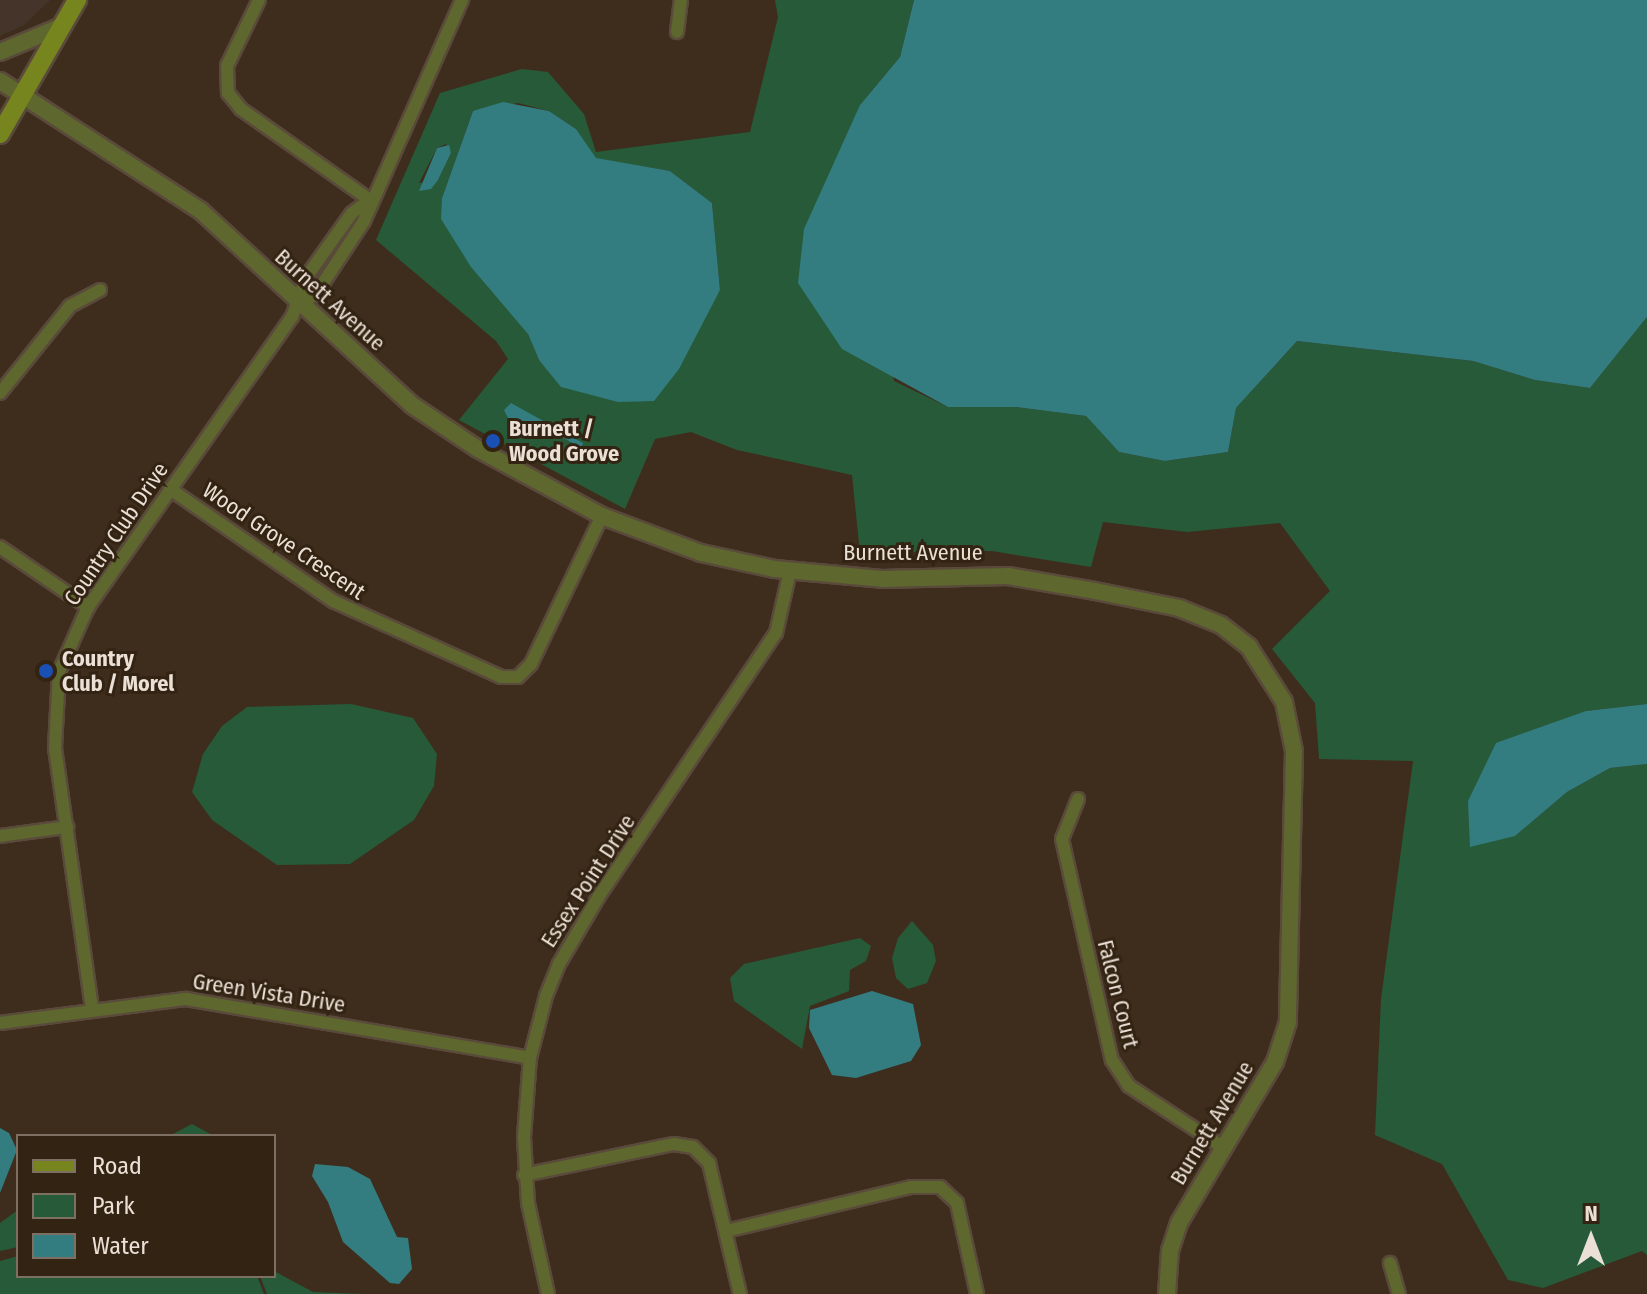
<!DOCTYPE html>
<style>
body{margin:0}
#map{position:relative;width:1647px;height:1294px;overflow:hidden;background:#3e2d1d;font-family:"Fira Sans Condensed",sans-serif}
div>[style]{position:absolute}
.industrial>*{inset:0;background:#45342a}
.green>*{inset:0;background:#275a38}
.water>*{inset:0;background:#337d81}
.roads{filter:drop-shadow(2px 0 #5a4a3b) drop-shadow(-2px 0 #5a4a3b) drop-shadow(0 2px #5a4a3b) drop-shadow(0 -2px #5a4a3b)}
.minor>*{height:12px;margin:-6px;padding:0 6px;transform-origin:6px;border-radius:6px;background:#5d672e}
.tertiary>*{height:16px;margin:-8px;padding:0 8px;transform-origin:8px;border-radius:8px;background:#5d672e}
.secondary>*{height:18px;margin:-9px;padding:0 9px;transform-origin:9px;border-radius:9px;background:#77851f}
.dots>*{width:22px;height:22px;translate:-50% -50%;box-sizing:border-box;border:4px solid #332313;border-radius:50%}
span{translate:-50% -50%;white-space:nowrap;text-align:center;line-height:1.15;-webkit-text-stroke:6px #332313;paint-order:stroke}
.street-label{font-size:22px;color:#ebe0d6}
.poi-label{font-size:22px;color:#ebe0d6;font-weight:700}
.left{translate:0 -50%;text-align:left}
.legend{position:absolute;left:16px;top:1134px;width:260px;height:144px;box-sizing:border-box;background:#332313;border:2px solid #7d6f61;margin:0;padding:10px 14px;list-style:none;font-size:24px;color:#ebe0d6}
.legend li{display:flex;align-items:center;gap:16px;height:40px}
.legend b{width:40px;border:2px solid #7d6f61}
.north{position:absolute;left:1551px;top:1198px;width:80px;height:80px;-webkit-text-stroke:6px #332313;paint-order:stroke;rotate:0deg;font-size:22px;font-weight:700;line-height:32px;text-align:center;color:#ebe0d6}
.north::after{content:'';display:block;margin:auto;width:28px;height:36px;background:#ebe0d6;clip-path:polygon(50% 0,100% 100%,50% 72%,0 100%)}
</style>
<div id="map">
<div class="industrial">
<div style="clip-path:polygon(0 0,50px 0,24px 25px,0 36px)"></div>
</div>
<div class="green">
<div style="clip-path:polygon(evenodd,775px 0,914px 0,900px 57px,860px 105px,894px 381px,948px 407px,1016px 407px,1086px 416px,1119px 452px,1166px 461px,1228px 452px,1236px 408px,1297px 341px,1473px 361px,1535px 380px,1590px 388px,1647px 317px,1647px 704px,1586px 711px,1515px 836px,1567px 792px,1610px 768px,1647px 764px,1647px 1255px,1642px 1251px,1543px 1288px,1508px 1280px,1442px 1164px,1375px 1135px,1381px 999px,1413px 761px,1319px 759px,1315px 703px,1272px 649px,1330px 591px,1280px 523px,1187px 532px,1103px 522px,1091px 567px,992px 551px,860px 553px,852px 475px,737px 450px,691px 432px,655px 439px,625px 509px,459px 420px,508px 359px,496px 341px,376px 240px,440px 93px,522px 69px,548px 72px,584px 114px,596px 152px,750px 132px,778px 17px,775px 0,518px 103px,549px 111px,576px 129px,595px 159px,670px 171px,712px 203px,720px 290px,701px 323px,539px 360px,528px 334px,503px 301px,442px 198px,473px 111px,518px 103px,775px 0,446px 144px,451px 153px,438px 180px,419px 183px,437px 148px,446px 144px)"></div>
<div style="clip-path:polygon(351px 704px,413px 718px,437px 754px,434px 786px,414px 820px,350px 864px,277px 865px,212px 820px,192px 792px,203px 754px,222px 726px,247px 707px)"></div>
<div style="clip-path:polygon(912px 921px,933px 945px,936px 961px,927px 983px,908px 989px,896px 978px,892px 958px,898px 938px)"></div>
<div style="clip-path:polygon(860px 938px,871px 946px,866px 961px,850px 970px,849px 991px,810px 1006px,802px 1049px,734px 1001px,730px 978px,744px 964px)"></div>
<div style="clip-path:polygon(192px 1124px,214px 1136px,170px 1136px,171px 1135px)"></div>
<div style="clip-path:polygon(18px 1210px,18px 1247px,0 1251px,0 1223px)"></div>
<div style="clip-path:polygon(18px 1256px,18px 1276px,257px 1276px,264px 1294px,0 1294px,0 1261px)"></div>
<div style="clip-path:polygon(274px 1271px,313px 1292px,364px 1294px,267px 1294px,260px 1276px,274px 1276px)"></div>
</div>
<div class="water">
<div style="clip-path:polygon(914px 0,1647px 0,1647px 317px,1590px 388px,1535px 380px,1473px 361px,1297px 341px,1236px 408px,1228px 452px,1165px 461px,1119px 452px,1086px 416px,1016px 407px,948px 407px,842px 349px,798px 283px,804px 229px,860px 105px,900px 57px)"></div>
<div style="clip-path:polygon(503px 102px,549px 111px,576px 129px,596px 158px,670px 171px,712px 203px,720px 290px,679px 369px,654px 401px,618px 402px,561px 387px,539px 360px,528px 334px,471px 267px,441px 219px,442px 198px,473px 111px)"></div>
<div style="clip-path:polygon(449px 145px,451px 153px,438px 180px,431px 189px,419px 191px,437px 148px)"></div>
<div style="clip-path:polygon(511px 403px,583px 443px,581px 448px,545px 427px,534px 432px,508px 418px,504px 410px)"></div>
<div style="clip-path:polygon(1647px 704px,1647px 764px,1610px 768px,1567px 792px,1515px 836px,1470px 847px,1468px 801px,1496px 743px,1586px 711px)"></div>
<div style="clip-path:polygon(872px 991px,913px 1004px,921px 1045px,911px 1061px,856px 1078px,832px 1075px,809px 1028px,810px 1010px)"></div>
<div style="clip-path:polygon(0 1128px,9px 1133px,17px 1150px,0 1193px)"></div>
<div style="clip-path:polygon(315px 1164px,348px 1167px,370px 1179px,397px 1237px,408px 1238px,412px 1269px,399px 1284px,390px 1283px,343px 1242px,328px 1202px,312px 1176px)"></div>
</div>
<div class="roads">
<div class="minor">
<div style="left:259px;top:0;width:73px;rotate:115.9deg"></div>
<div style="left:227px;top:66px;width:27px;rotate:88deg"></div>
<div style="left:228px;top:93px;width:21px;rotate:51deg"></div>
<div style="left:241px;top:109px;width:158px;rotate:35.2deg"></div>
<div style="left:677px;top:32px;width:32px;rotate:-83deg"></div>
<div style="left:300px;top:304px;width:19px;rotate:-32deg"></div>
<div style="left:316px;top:294px;width:87px;rotate:-56.7deg"></div>
<div style="left:364px;top:221px;width:242px;rotate:-66.1deg"></div>
<div style="left:0;top:393px;width:112px;rotate:-51.2deg"></div>
<div style="left:70px;top:306px;width:34px;rotate:-28deg"></div>
<div style="left:170px;top:489px;width:198px;rotate:34.5deg"></div>
<div style="left:333px;top:601px;width:184px;rotate:24.3deg"></div>
<div style="left:501px;top:677px;width:17px"></div>
<div style="left:518px;top:677px;width:18px;rotate:-45deg"></div>
<div style="left:531px;top:664px;width:164px;rotate:-64.4deg"></div>
<div style="left:0;top:547px;width:107px;rotate:34.3deg"></div>
<div style="left:1078px;top:799px;width:43px;rotate:111.8deg"></div>
<div style="left:1062px;top:839px;width:227px;rotate:77.3deg"></div>
<div style="left:1112px;top:1060px;width:31px;rotate:57deg"></div>
<div style="left:1129px;top:1086px;width:113px;rotate:33.1deg"></div>
<div style="left:0;top:836px;width:68px;rotate:-7.7deg"></div>
<div style="left:92px;top:1008px;width:263px;rotate:-98.1deg"></div>
<div style="left:55px;top:748px;width:76px;rotate:-87deg"></div>
<div style="left:59px;top:672px;width:71px;rotate:-66deg"></div>
<div style="left:88px;top:607px;width:355px;rotate:-54.9deg"></div>
<div style="left:292px;top:317px;width:44px;rotate:-69.9deg"></div>
<div style="left:307px;top:276px;width:77px;rotate:-54.5deg"></div>
<div style="left:352px;top:213px;width:22px;rotate:-36deg"></div>
<div style="left:0;top:1023px;width:188px;rotate:-7.4deg"></div>
<div style="left:186px;top:999px;width:349px;rotate:9.7deg"></div>
<div style="left:524px;top:1175px;width:153px;rotate:-11.7deg"></div>
<div style="left:674px;top:1144px;width:19px;rotate:9deg"></div>
<div style="left:693px;top:1147px;width:23px;rotate:45deg"></div>
<div style="left:709px;top:1163px;width:135px;rotate:76.7deg"></div>
<div style="left:726px;top:1231px;width:190px;rotate:-13.4deg"></div>
<div style="left:911px;top:1187px;width:29px"></div>
<div style="left:940px;top:1187px;width:23px;rotate:43deg"></div>
<div style="left:957px;top:1203px;width:93px;rotate:77.6deg"></div>
<div style="left:1390px;top:1263px;width:32px;rotate:74deg"></div>
<div style="left:548px;top:1294px;width:93px;rotate:-102.4deg"></div>
<div style="left:528px;top:1203px;width:66px;rotate:-93.5deg"></div>
<div style="left:524px;top:1137px;width:79px;rotate:-85.7deg"></div>
<div style="left:530px;top:1058px;width:64px;rotate:-75.5deg"></div>
<div style="left:546px;top:996px;width:35px;rotate:-68deg"></div>
<div style="left:559px;top:964px;width:79px;rotate:-59.5deg"></div>
<div style="left:599px;top:896px;width:317px;rotate:-56.1deg"></div>
<div style="left:776px;top:633px;width:64px;rotate:-77.3deg"></div>
</div>
<div class="tertiary">
<div style="left:0;top:52px;width:67px;rotate:-22.8deg"></div>
<div style="left:0;top:81px;width:239px;rotate:32.9deg"></div>
<div style="left:201px;top:211px;width:287px;rotate:42.6deg"></div>
<div style="left:412px;top:405px;width:79px;rotate:33.7deg"></div>
<div style="left:478px;top:449px;width:141px;rotate:28.4deg"></div>
<div style="left:602px;top:516px;width:106px;rotate:20.5deg"></div>
<div style="left:701px;top:553px;width:76px;rotate:12.2deg"></div>
<div style="left:775px;top:569px;width:107px;rotate:5.3deg"></div>
<div style="left:882px;top:579px;width:126px;rotate:-1.4deg"></div>
<div style="left:1008px;top:576px;width:88px;rotate:9.8deg"></div>
<div style="left:1095px;top:591px;width:86px;rotate:11.4deg"></div>
<div style="left:1179px;top:608px;width:45px;rotate:22deg"></div>
<div style="left:1221px;top:625px;width:36px;rotate:38deg"></div>
<div style="left:1249px;top:647px;width:65px;rotate:57.5deg"></div>
<div style="left:1284px;top:702px;width:50px;rotate:78.5deg"></div>
<div style="left:1294px;top:751px;width:271px;rotate:91.3deg"></div>
<div style="left:1288px;top:1022px;width:42px;rotate:108deg"></div>
<div style="left:1275px;top:1062px;width:187px;rotate:120.8deg"></div>
<div style="left:1179px;top:1223px;width:28px;rotate:108deg"></div>
<div style="left:1170px;top:1250px;width:44px;rotate:93.9deg"></div>
</div>
<div class="secondary">
<div style="left:0;top:134px;width:155px;rotate:-60.1deg"></div>
</div>
</div>
<div class="dots">
<div style="left:493px;top:441px;background:#1a4fb4"></div>
<div style="left:46px;top:671px;background:#1a4fb4"></div>
</div>
<div class="street-label">
<span style="left:330px;top:300px;rotate:42deg">Burnett Avenue</span>
<span style="left:116px;top:534px;rotate:-56deg">Country Club Drive</span>
<span style="left:284px;top:541px;rotate:34deg">Wood Grove Crescent</span>
<span style="left:913px;top:553px">Burnett Avenue</span>
<span style="left:588px;top:881px;rotate:-57deg">Essex Point Drive</span>
<span style="left:269px;top:993px;rotate:9deg">Green Vista Drive</span>
<span style="left:1118px;top:994px;rotate:76deg">Falcon Court</span>
<span style="left:1212px;top:1123px;rotate:-59deg">Burnett Avenue</span>
</div>
<div class="poi-label">
<span class="left" style="left:509px;top:441px">Burnett /<br>Wood Grove</span>
<span class="left" style="left:62px;top:671px">Country<br>Club / Morel</span>
</div>
<ul class="legend">
<li><b style="height:10px;background:#77851f"></b>Road</li>
<li><b style="height:22px;background:#275a38"></b>Park</li>
<li><b style="height:22px;background:#337d81"></b>Water</li>
</ul>
<div class="north">N</div>
</div>
